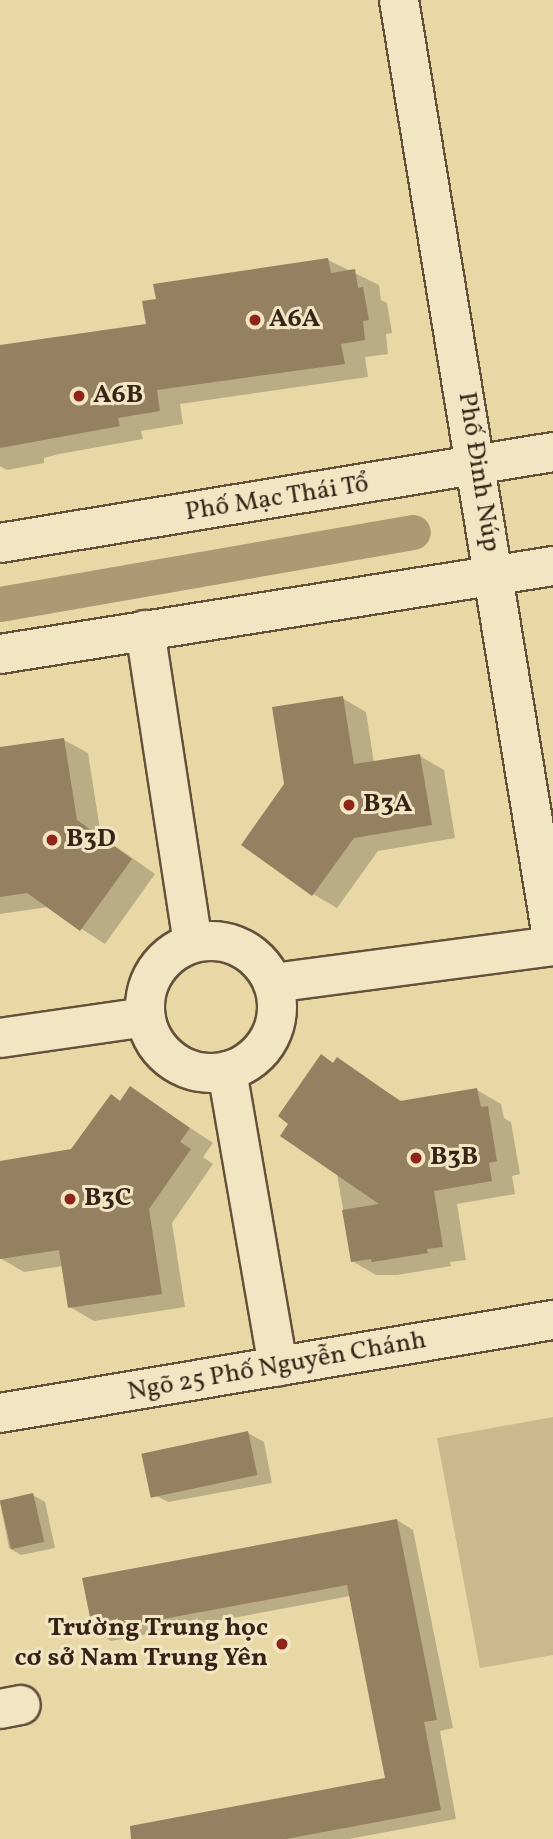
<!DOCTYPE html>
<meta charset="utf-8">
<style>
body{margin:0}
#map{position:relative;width:553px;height:1839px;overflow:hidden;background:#e9d7a5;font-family:Vollkorn,serif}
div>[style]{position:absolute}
.green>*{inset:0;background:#cbb88d}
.shadow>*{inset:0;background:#0003}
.canal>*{height:35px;margin:-17.5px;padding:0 17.5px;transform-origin:17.5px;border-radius:17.5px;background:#ad9a75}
.building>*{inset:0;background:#958161;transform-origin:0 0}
.roads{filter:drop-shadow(2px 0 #65503a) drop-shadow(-2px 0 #65503a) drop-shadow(0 2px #65503a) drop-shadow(0 -2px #65503a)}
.minor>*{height:38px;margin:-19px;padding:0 19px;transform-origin:19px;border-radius:19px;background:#f1e5c4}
.minor>.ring{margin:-19px;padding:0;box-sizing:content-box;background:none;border:38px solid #f1e5c4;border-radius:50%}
.dots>*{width:19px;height:19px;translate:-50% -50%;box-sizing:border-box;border:4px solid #f1e5c4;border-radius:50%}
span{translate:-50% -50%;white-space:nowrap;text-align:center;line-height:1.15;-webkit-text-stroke:6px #f1e5c4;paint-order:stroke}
.poi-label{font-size:26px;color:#392317;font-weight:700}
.left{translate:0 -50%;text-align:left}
.right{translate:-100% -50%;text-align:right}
.street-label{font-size:26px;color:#392317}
</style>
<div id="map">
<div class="green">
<div style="clip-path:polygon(553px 1417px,553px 1655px,480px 1668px,437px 1438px)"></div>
</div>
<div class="shadow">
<div style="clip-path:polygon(328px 260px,379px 285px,381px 300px,387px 303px,392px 333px,386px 334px,388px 354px,365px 357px,368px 377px,180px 404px,183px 424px,141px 431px,143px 439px,59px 454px,44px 458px,44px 463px,7px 470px,0 466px,0 348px,148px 326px)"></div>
<div style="clip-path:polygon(342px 698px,366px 712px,374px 763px,420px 756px,444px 770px,455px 838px,378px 851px,337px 908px,313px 894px,286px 785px)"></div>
<div style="clip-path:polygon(64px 740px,88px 753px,101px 836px,155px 874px,105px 944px,48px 907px,0 914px,0 749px)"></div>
<div style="clip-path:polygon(337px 1060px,403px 1102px,477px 1090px,501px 1104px,504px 1118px,511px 1122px,520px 1174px,512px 1176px,515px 1194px,457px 1204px,466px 1260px,450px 1262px,451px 1266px,397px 1275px,376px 1275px,352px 1261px,337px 1174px,334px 1064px)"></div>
<div style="clip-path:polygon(131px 1089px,213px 1143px,203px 1157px,213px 1164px,172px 1223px,185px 1307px,94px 1321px,70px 1307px,63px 1266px,24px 1272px,0 1258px,0 1162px,72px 1151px,111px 1096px,122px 1102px)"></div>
<div style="clip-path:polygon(248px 1433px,264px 1442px,272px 1483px,168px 1502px,151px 1493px)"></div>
<div style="clip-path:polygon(33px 1495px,45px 1502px,55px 1548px,21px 1555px,9px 1548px,0 1502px)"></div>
<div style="clip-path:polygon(397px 1520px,413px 1530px,453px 1728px,440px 1731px,456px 1819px,349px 1839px,137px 1839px,387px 1779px,350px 1596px,111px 1641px,95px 1631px)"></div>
</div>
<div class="canal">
<div style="left:0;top:604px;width:419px;rotate:-9.9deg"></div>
</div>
<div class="building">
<div style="clip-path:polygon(328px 258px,331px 273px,355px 269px,358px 288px,363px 287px,369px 320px,363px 321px,365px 340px,341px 344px,345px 364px,157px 390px,160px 411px,118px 418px,120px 426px,0 448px,0 345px,146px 324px,142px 301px,156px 299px,153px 284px)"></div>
<div style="clip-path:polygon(343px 696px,354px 764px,420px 754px,432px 825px,354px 838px,312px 896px,241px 845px,284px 784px,272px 707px)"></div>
<div style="clip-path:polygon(64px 738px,77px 820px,132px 859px,80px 931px,27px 893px,0 897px,0 747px)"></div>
<div style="clip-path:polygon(321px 1054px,333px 1063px,337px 1057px,400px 1101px,477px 1088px,481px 1107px,488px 1106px,497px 1161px,489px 1163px,492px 1181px,434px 1191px,443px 1247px,427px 1249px,428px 1253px,372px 1262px,371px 1259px,351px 1262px,342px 1210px,379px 1204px,280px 1136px,288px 1124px,278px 1116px)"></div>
<div style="clip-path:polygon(130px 1086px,190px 1128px,180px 1142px,191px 1149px,149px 1209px,162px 1294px,68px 1308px,59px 1250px,0 1259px,0 1161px,71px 1149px,111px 1094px,120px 1101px)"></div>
<div style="left:248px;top:1431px;width:45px;height:109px;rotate:78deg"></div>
<div style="left:33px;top:1493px;width:50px;height:34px;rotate:77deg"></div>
<div style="clip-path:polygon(397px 1519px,437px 1720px,424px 1722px,441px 1810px,286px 1839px,131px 1839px,130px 1826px,385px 1778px,347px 1585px,93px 1632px,82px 1578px)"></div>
</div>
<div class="roads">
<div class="minor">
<div style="left:399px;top:0;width:956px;rotate:80.73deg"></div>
<div style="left:0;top:543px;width:560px;rotate:-9.34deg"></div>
<div style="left:145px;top:630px;width:316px;rotate:81.3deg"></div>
<div style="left:0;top:654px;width:560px;rotate:-9.04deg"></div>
<div class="ring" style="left:145px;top:941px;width:94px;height:94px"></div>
<div style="left:273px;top:983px;width:282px;rotate:-7.5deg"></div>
<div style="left:0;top:1038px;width:147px;rotate:-8.2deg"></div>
<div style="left:227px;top:1071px;width:300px;rotate:80.2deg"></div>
<div style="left:0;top:1413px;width:561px;rotate:-9.55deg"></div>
<div style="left:0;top:1709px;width:21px;rotate:-11deg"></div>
</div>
</div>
<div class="dots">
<div style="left:255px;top:320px;background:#8f2418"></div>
<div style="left:79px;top:396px;background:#8f2418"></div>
<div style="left:349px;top:805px;background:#8f2418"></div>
<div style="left:52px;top:840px;background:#8f2418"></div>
<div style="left:416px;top:1158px;background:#8f2418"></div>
<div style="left:70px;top:1199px;background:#8f2418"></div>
<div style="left:282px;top:1644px;background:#8f2418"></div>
</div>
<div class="poi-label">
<span class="left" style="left:269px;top:320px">A6A</span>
<span class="left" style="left:93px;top:396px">A6B</span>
<span class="left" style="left:363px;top:805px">B3A</span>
<span class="left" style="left:66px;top:840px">B3D</span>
<span class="left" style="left:430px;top:1158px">B3B</span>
<span class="left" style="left:84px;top:1199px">B3C</span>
<span class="right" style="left:268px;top:1644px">Trường Trung học<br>cơ sở Nam Trung Yên</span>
</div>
<div class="street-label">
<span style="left:478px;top:472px;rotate:81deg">Phố Đinh Núp</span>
<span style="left:277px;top:499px;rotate:-9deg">Phố Mạc Thái Tổ</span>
<span style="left:277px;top:1367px;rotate:-10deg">Ngõ 25 Phố Nguyễn Chánh</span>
</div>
</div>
